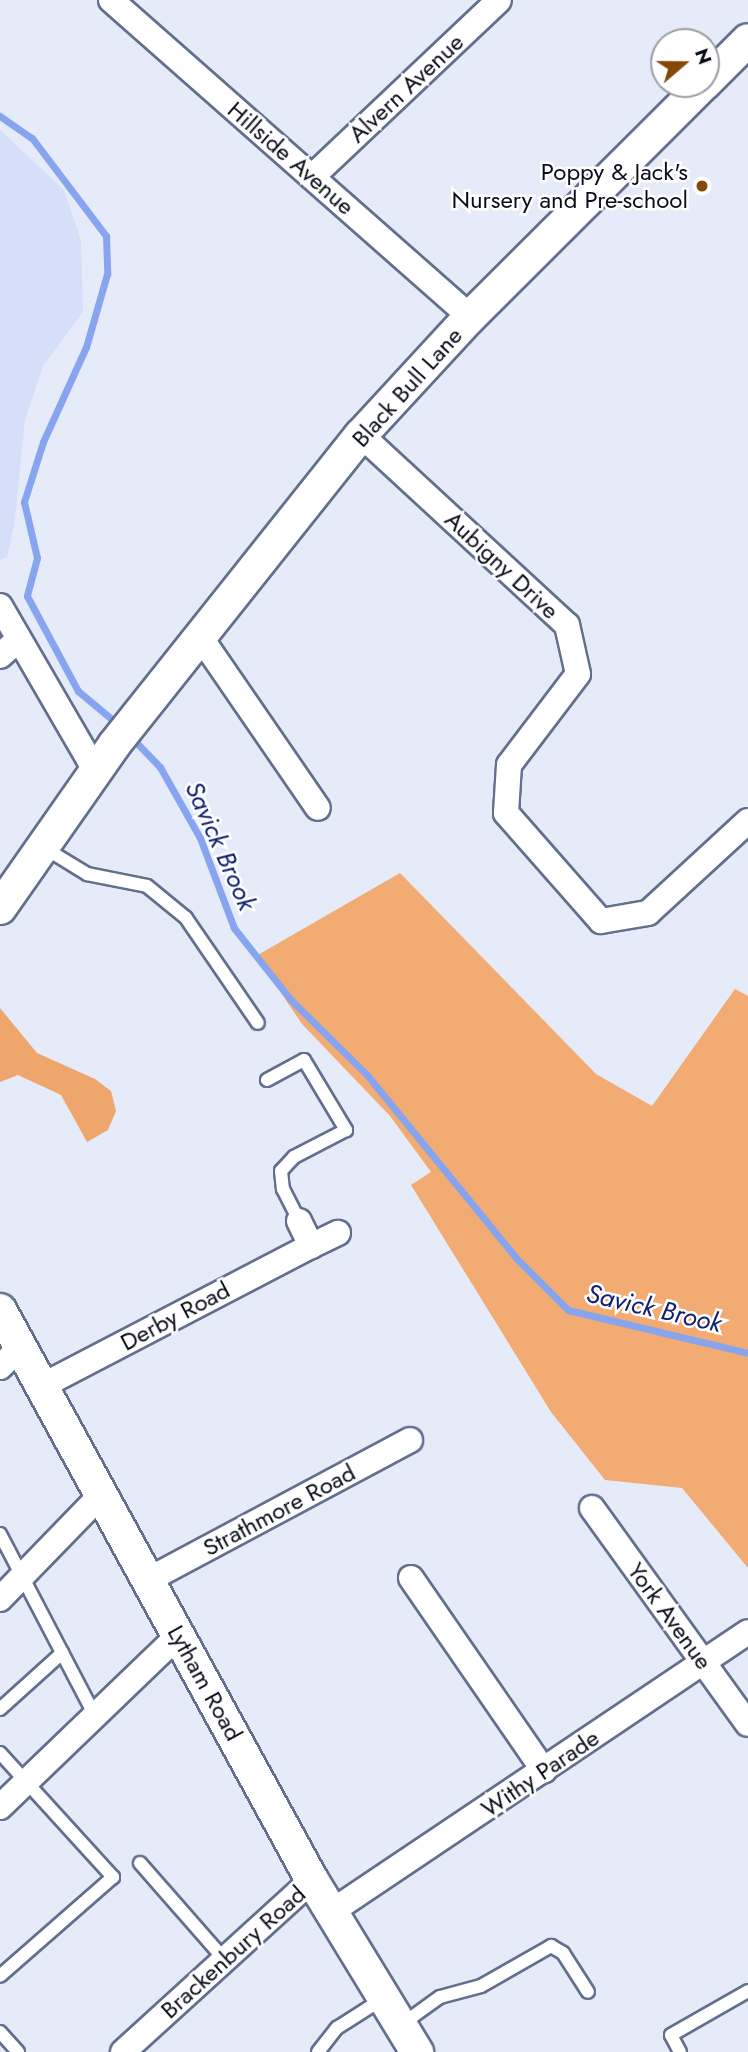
<!DOCTYPE html>
<style>
body{margin:0}
#map{position:relative;width:748px;height:2052px;overflow:hidden;background:#e5ebf8;font-family:Jost,sans-serif}
div>[style]{position:absolute}
.built>*{inset:0;background:#d5dff8}
.green>*{inset:0;background:#f1ab73}
.forest>*{inset:0;background:#eea66c}
.stream>*{height:7px;margin:-3.5px;padding:0 3.5px;transform-origin:3.5px;border-radius:3.5px;background:#87a4ee}
.roads{filter:drop-shadow(2px 0 #636f8d) drop-shadow(-2px 0 #636f8d) drop-shadow(0 2px #636f8d) drop-shadow(0 -2px #636f8d)}
.service>*{height:12px;margin:-6px;padding:0 6px;transform-origin:6px;border-radius:6px;background:#fff}
.minor>*{height:24px;margin:-12px;padding:0 12px;transform-origin:12px;border-radius:12px;background:#fff}
.tertiary>*{height:32px;margin:-16px;padding:0 16px;transform-origin:16px;border-radius:16px;background:#fff}
.dots>*{width:19px;height:19px;translate:-50% -50%;box-sizing:border-box;border:4px solid #fff;border-radius:50%}
span{translate:-50% -50%;white-space:nowrap;text-align:center;line-height:1.15;-webkit-text-stroke:5px #fff;paint-order:stroke}
.street-label{font-size:24px;color:#090d18}
.poi-label{font-size:24px;color:#090d18}
.right{translate:-100% -50%;text-align:right}
.water-label{font-size:26px;color:#102073;font-style:italic}
.north{position:absolute;left:650px;top:28px;width:70px;height:70px;box-sizing:border-box;background:#fff;border:2px solid #9d9ea3;border-radius:50%;rotate:70deg;font-size:19px;font-weight:700;line-height:28px;text-align:center;color:#090d18}
.north::after{content:'';display:block;margin:auto;width:24px;height:32px;background:#854806;clip-path:polygon(50% 0,100% 100%,50% 72%,0 100%)}
</style>
<div id="map">
<div class="built">
<div style="clip-path:polygon(0 130px,64px 190px,81px 240px,83px 312px,43px 366px,25px 420px,14px 526px,7px 557px,0 560px)"></div>
</div>
<div class="green">
<div style="clip-path:polygon(400px 873px,596px 1074px,652px 1106px,735px 989px,748px 996px,748px 1568px,682px 1488px,605px 1480px,551px 1412px,411px 1185px,431px 1172px,390px 1116px,302px 1024px,256px 956px)"></div>
</div>
<div class="forest">
<div style="clip-path:polygon(0 1008px,37px 1053px,95px 1079px,111px 1091px,116px 1111px,108px 1130px,87px 1142px,61px 1095px,18px 1075px,0 1082px)"></div>
</div>
<div class="stream">
<div style="left:0;top:116px;width:39px;rotate:35deg"></div>
<div style="left:32px;top:138px;width:123px;rotate:52.9deg"></div>
<div style="left:106px;top:236px;width:38px;rotate:88deg"></div>
<div style="left:107px;top:274px;width:76px;rotate:106deg"></div>
<div style="left:86px;top:347px;width:104px;rotate:114.4deg"></div>
<div style="left:43px;top:442px;width:63px;rotate:107.6deg"></div>
<div style="left:24px;top:502px;width:57px;rotate:76.9deg"></div>
<div style="left:37px;top:558px;width:39px;rotate:105deg"></div>
<div style="left:27px;top:596px;width:108px;rotate:61.8deg"></div>
<div style="left:78px;top:691px;width:55px;rotate:39.8deg"></div>
<div style="left:131px;top:737px;width:42px;rotate:46deg"></div>
<div style="left:160px;top:767px;width:81px;rotate:60.6deg"></div>
<div style="left:200px;top:838px;width:96px;rotate:69.3deg"></div>
<div style="left:234px;top:928px;width:92px;rotate:51.6deg"></div>
<div style="left:291px;top:1000px;width:107px;rotate:44.6deg"></div>
<div style="left:367px;top:1075px;width:236px;rotate:50.8deg"></div>
<div style="left:516px;top:1258px;width:74px;rotate:45deg"></div>
<div style="left:568px;top:1310px;width:185px;rotate:13.4deg"></div>
</div>
<div class="roads">
<div class="service">
<div style="left:43px;top:847px;width:52px;rotate:31.5deg"></div>
<div style="left:87px;top:874px;width:61px;rotate:11.3deg"></div>
<div style="left:147px;top:886px;width:50px;rotate:39.4deg"></div>
<div style="left:186px;top:918px;width:127px;rotate:55.6deg"></div>
<div style="left:267px;top:1080px;width:42px;rotate:-28.4deg"></div>
<div style="left:304px;top:1060px;width:82px;rotate:59deg"></div>
<div style="left:346px;top:1130px;width:59px;rotate:152.6deg"></div>
<div style="left:294px;top:1157px;width:19px;rotate:133deg"></div>
<div style="left:281px;top:1171px;width:18px;rotate:84deg"></div>
<div style="left:283px;top:1189px;width:36px;rotate:63deg"></div>
<div style="left:0;top:1534px;width:205px;rotate:62.4deg"></div>
<div style="left:0;top:1709px;width:84px;rotate:-42.1deg"></div>
<div style="left:0;top:1753px;width:168px;rotate:47.7deg"></div>
<div style="left:113px;top:1877px;width:150px;rotate:138.8deg"></div>
<div style="left:140px;top:1863px;width:129px;rotate:48.8deg"></div>
<div style="left:401px;top:2025px;width:48px;rotate:-35.7deg"></div>
<div style="left:440px;top:1997px;width:42px;rotate:-15deg"></div>
<div style="left:481px;top:1986px;width:81px;rotate:-29.7deg"></div>
<div style="left:551px;top:1946px;width:14px;rotate:30deg"></div>
<div style="left:563px;top:1953px;width:46px;rotate:57.3deg"></div>
<div style="left:0;top:2032px;width:27px;rotate:48deg"></div>
<div style="left:318px;top:2052px;width:31px;rotate:-52deg"></div>
<div style="left:337px;top:2028px;width:56px;rotate:-32.6deg"></div>
<div style="left:680px;top:2052px;width:19px;rotate:-118deg"></div>
<div style="left:671px;top:2035px;width:89px;rotate:-29.7deg"></div>
</div>
<div class="minor">
<div style="left:111px;top:0;width:479px;rotate:41.4deg"></div>
<div style="left:312px;top:177px;width:257px;rotate:-43.4deg"></div>
<div style="left:361px;top:435px;width:280px;rotate:42.7deg"></div>
<div style="left:567px;top:625px;width:50px;rotate:77.3deg"></div>
<div style="left:578px;top:674px;width:114px;rotate:127.2deg"></div>
<div style="left:509px;top:765px;width:48px;rotate:93.6deg"></div>
<div style="left:506px;top:813px;width:144px;rotate:48.7deg"></div>
<div style="left:601px;top:921px;width:48px;rotate:-9.7deg"></div>
<div style="left:648px;top:913px;width:136px;rotate:-42.6deg"></div>
<div style="left:0;top:606px;width:190px;rotate:59.9deg"></div>
<div style="left:201px;top:638px;width:206px;rotate:55.5deg"></div>
<div style="left:0;top:656px;width:25px;rotate:-42deg"></div>
<div style="left:299px;top:1221px;width:28px;rotate:64deg"></div>
<div style="left:311px;top:1246px;width:30px;rotate:-26deg"></div>
<div style="left:0;top:1367px;width:28px;rotate:-44deg"></div>
<div style="left:40px;top:1387px;width:305px;rotate:-27.5deg"></div>
<div style="left:592px;top:1508px;width:266px;rotate:54.2deg"></div>
<div style="left:411px;top:1578px;width:234px;rotate:55.4deg"></div>
<div style="left:148px;top:1580px;width:297px;rotate:-28.1deg"></div>
<div style="left:0;top:1599px;width:142px;rotate:-45.9deg"></div>
<div style="left:0;top:1807px;width:248px;rotate:-43.9deg"></div>
<div style="left:331px;top:1912px;width:502px;rotate:-33.88deg"></div>
<div style="left:123px;top:2052px;width:256px;rotate:-42.3deg"></div>
</div>
<div class="tertiary">
<div style="left:706px;top:82px;width:59px;rotate:-45deg"></div>
<div style="left:0;top:908px;width:199px;rotate:-55deg"></div>
<div style="left:114px;top:745px;width:396px;rotate:-51.5deg"></div>
<div style="left:361px;top:435px;width:161px;rotate:-47.3deg"></div>
<div style="left:470px;top:317px;width:330px;rotate:-44.9deg"></div>
<div style="left:0;top:1310px;width:650px;rotate:61.31deg"></div>
<div style="left:312px;top:1880px;width:202px;rotate:58.6deg"></div>
</div>
</div>
<div class="dots">
<div style="left:702px;top:186px;background:#854806"></div>
</div>
<div class="street-label">
<span style="left:406px;top:88px;rotate:-43deg">Alvern Avenue</span>
<span style="left:291px;top:158px;rotate:41deg">Hillside Avenue</span>
<span style="left:407px;top:387px;rotate:-48deg">Black Bull Lane</span>
<span style="left:502px;top:565px;rotate:43deg">Aubigny Drive</span>
<span style="left:175px;top:1316px;rotate:-28deg">Derby Road</span>
<span style="left:279px;top:1510px;rotate:-28deg">Strathmore Road</span>
<span style="left:670px;top:1616px;rotate:54deg">York Avenue</span>
<span style="left:205px;top:1683px;rotate:61deg">Lytham Road</span>
<span style="left:540px;top:1773px;rotate:-34deg">Withy Parade</span>
<span style="left:233px;top:1952px;rotate:-42deg">Brackenbury Road</span>
</div>
<div class="poi-label">
<span class="right" style="left:688px;top:186px">Poppy &amp; Jack's<br>Nursery and Pre-school</span>
</div>
<div class="water-label">
<span style="left:220px;top:846px;rotate:66deg">Savick Brook</span>
<span style="left:654px;top:1309px;rotate:13deg">Savick Brook</span>
</div>
<div class="north">N</div>
</div>
